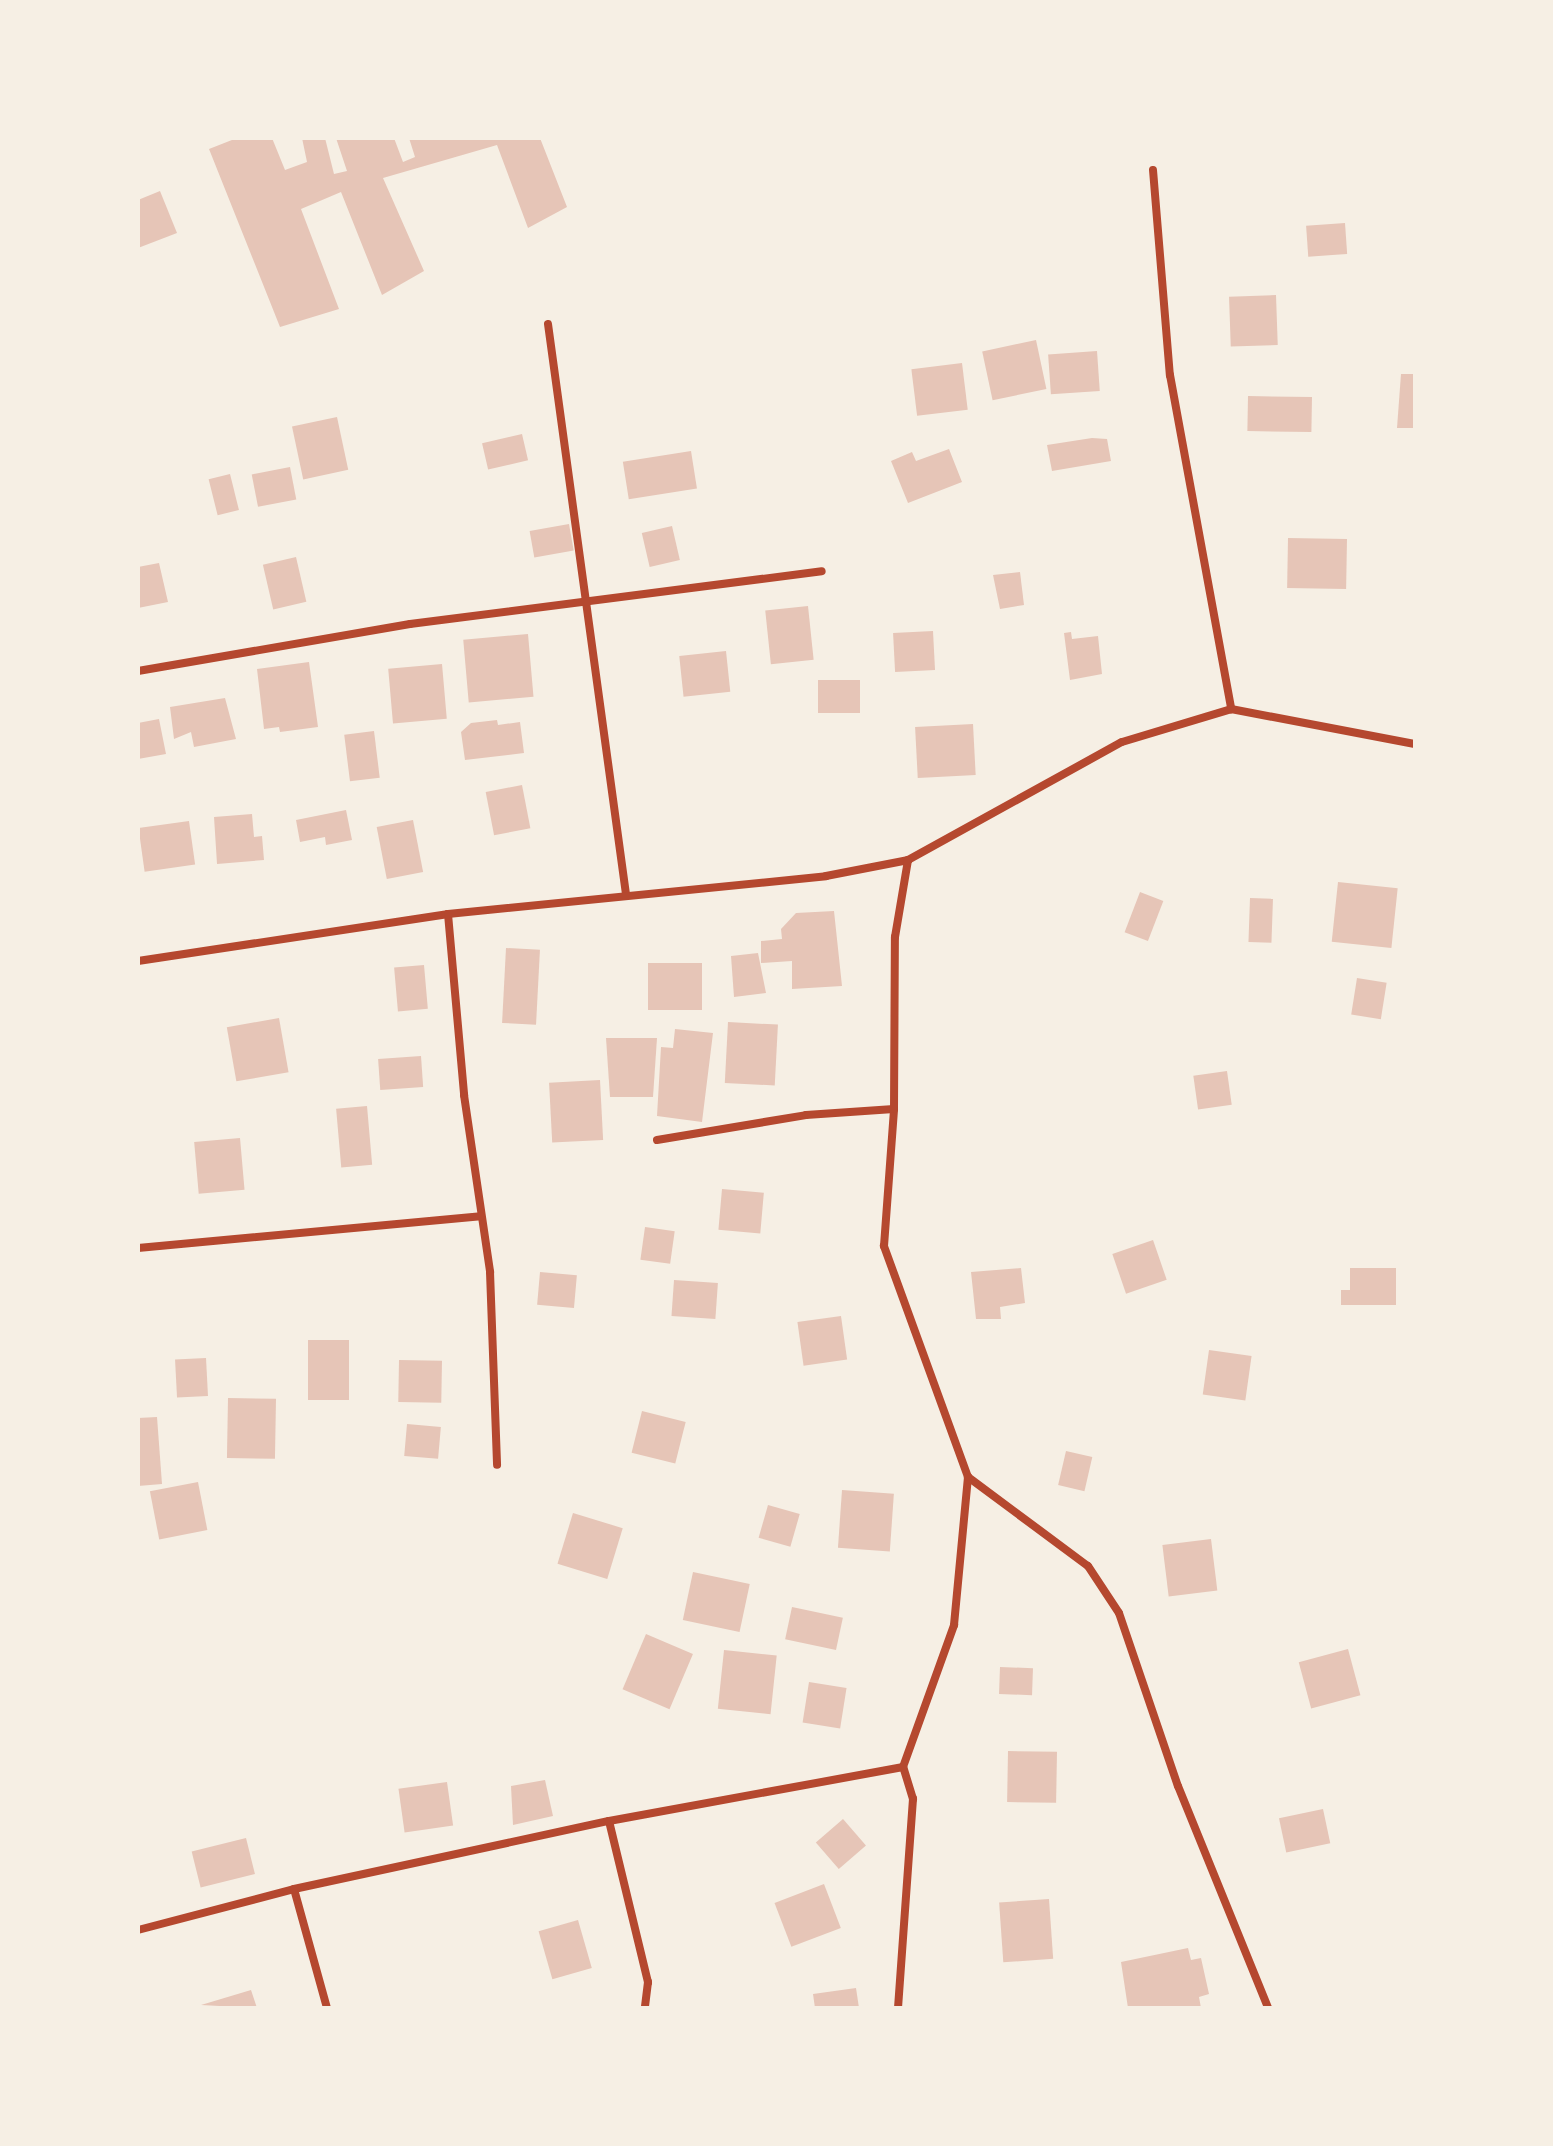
<!DOCTYPE html>
<style>
body{margin:0}
#map{position:relative;width:1553px;height:2146px;overflow:hidden;background:#f6efe4;font-family:Montserrat,sans-serif}
div>[style]{position:absolute}
.building>*{inset:0;background:#e6c5b7;transform-origin:0 0}
.minor>*{height:8px;margin:-4px;padding:0 4px;transform-origin:4px;border-radius:4px;background:#b5482f}
span{translate:-50% -50%;white-space:nowrap;text-align:center;line-height:1.15;-webkit-text-stroke:6px #f6efe4;paint-order:stroke}
.frame{position:absolute;inset:0;border:140px solid #f6efe4;pointer-events:none}
</style>
<div id="map">
<div class="building">
<div style="clip-path:polygon(237px 138px,272px 138px,285px 170px,307px 162px,302px 138px,325px 138px,334px 174px,347px 171px,336px 138px,394px 138px,403px 162px,415px 157px,409px 138px,540px 138px,567px 207px,528px 228px,497px 145px,383px 178px,424px 271px,382px 295px,341px 192px,301px 209px,339px 309px,280px 327px,209px 149px)"></div>
<div style="clip-path:polygon(160px 191px,177px 233px,138px 248px,138px 200px)"></div>
<div style="left:1345px;top:223px;width:31px;height:39px;rotate:86deg"></div>
<div style="left:1276px;top:295px;width:50px;height:47px;rotate:88deg"></div>
<div style="left:1036px;top:340px;width:50px;height:55px;rotate:78deg"></div>
<div style="left:1097px;top:351px;width:40px;height:49px;rotate:86deg"></div>
<div style="left:962px;top:363px;width:47px;height:51px;rotate:83deg"></div>
<div style="clip-path:polygon(1401px 374px,1415px 374px,1415px 428px,1397px 428px)"></div>
<div style="left:1248px;top:396px;width:64px;height:35px;rotate:1deg"></div>
<div style="left:337px;top:417px;width:54px;height:46px;rotate:78deg"></div>
<div style="left:522px;top:434px;width:27px;height:41px;rotate:77deg"></div>
<div style="clip-path:polygon(1092px 438px,1107px 439px,1111px 461px,1052px 471px,1047px 445px)"></div>
<div style="clip-path:polygon(949px 449px,962px 482px,908px 503px,891px 461px,912px 452px,916px 461px)"></div>
<div style="left:691px;top:451px;width:38px;height:69px;rotate:81deg"></div>
<div style="left:290px;top:467px;width:33px;height:39px;rotate:79deg"></div>
<div style="left:230px;top:474px;width:37px;height:22px;rotate:76deg"></div>
<div style="left:569px;top:524px;width:27px;height:40px;rotate:80deg"></div>
<div style="left:672px;top:526px;width:35px;height:31px;rotate:77deg"></div>
<div style="left:1288px;top:538px;width:59px;height:50px;rotate:1deg"></div>
<div style="left:296px;top:557px;width:46px;height:34px;rotate:77deg"></div>
<div style="clip-path:polygon(159px 563px,168px 602px,138px 608px,138px 567px)"></div>
<div style="clip-path:polygon(1020px 572px,1024px 605px,1000px 609px,993px 575px)"></div>
<div style="left:808px;top:606px;width:54px;height:43px;rotate:84deg"></div>
<div style="left:933px;top:631px;width:39px;height:40px;rotate:87deg"></div>
<div style="clip-path:polygon(1071px 632px,1072px 639px,1098px 636px,1102px 674px,1070px 680px,1064px 633px)"></div>
<div style="left:528px;top:634px;width:63px;height:65px;rotate:85deg"></div>
<div style="left:726px;top:651px;width:41px;height:47px;rotate:84deg"></div>
<div style="clip-path:polygon(309px 662px,318px 727px,280px 732px,279px 727px,264px 729px,257px 669px)"></div>
<div style="left:442px;top:664px;width:55px;height:54px;rotate:85deg"></div>
<div style="left:818px;top:680px;width:42px;height:33px"></div>
<div style="clip-path:polygon(225px 698px,236px 739px,194px 747px,191px 732px,174px 739px,170px 707px)"></div>
<div style="clip-path:polygon(159px 719px,166px 754px,138px 759px,138px 723px)"></div>
<div style="clip-path:polygon(497px 720px,498px 725px,520px 722px,524px 753px,465px 760px,461px 732px,471px 723px)"></div>
<div style="left:973px;top:724px;width:51px;height:58px;rotate:87deg"></div>
<div style="left:374px;top:731px;width:47px;height:30px;rotate:83deg"></div>
<div style="left:522px;top:785px;width:44px;height:37px;rotate:79deg"></div>
<div style="clip-path:polygon(346px 810px,352px 840px,326px 845px,325px 837px,300px 842px,296px 820px)"></div>
<div style="clip-path:polygon(252px 814px,254px 837px,262px 836px,264px 860px,217px 864px,214px 817px)"></div>
<div style="left:413px;top:820px;width:53px;height:37px;rotate:79deg"></div>
<div style="left:189px;top:821px;width:44px;height:51px;rotate:82deg"></div>
<div style="left:1338px;top:882px;width:60px;height:60px;rotate:6deg"></div>
<div style="left:1140px;top:892px;width:25px;height:43px;rotate:21deg"></div>
<div style="left:1250px;top:898px;width:23px;height:44px;rotate:2deg"></div>
<div style="clip-path:polygon(834px 911px,842px 986px,792px 989px,792px 961px,761px 963px,761px 941px,782px 939px,781px 929px,796px 913px)"></div>
<div style="left:506px;top:948px;width:34px;height:75px;rotate:3deg"></div>
<div style="clip-path:polygon(758px 953px,766px 993px,734px 997px,731px 956px)"></div>
<div style="left:648px;top:963px;width:54px;height:47px"></div>
<div style="left:424px;top:965px;width:44px;height:30px;rotate:85deg"></div>
<div style="left:1357px;top:978px;width:30px;height:37px;rotate:9deg"></div>
<div style="left:279px;top:1018px;width:55px;height:53px;rotate:80deg"></div>
<div style="left:728px;top:1022px;width:50px;height:61px;rotate:3deg"></div>
<div style="clip-path:polygon(675px 1029px,713px 1033px,702px 1122px,657px 1116px,661px 1047px,673px 1048px)"></div>
<div style="clip-path:polygon(606px 1038px,657px 1038px,653px 1097px,610px 1097px)"></div>
<div style="left:421px;top:1056px;width:31px;height:43px;rotate:86deg"></div>
<div style="left:1227px;top:1071px;width:34px;height:34px;rotate:82deg"></div>
<div style="left:600px;top:1080px;width:60px;height:51px;rotate:87deg"></div>
<div style="left:367px;top:1106px;width:59px;height:31px;rotate:85deg"></div>
<div style="left:240px;top:1138px;width:52px;height:46px;rotate:85deg"></div>
<div style="left:722px;top:1189px;width:42px;height:41px;rotate:5deg"></div>
<div style="left:645px;top:1227px;width:30px;height:33px;rotate:8deg"></div>
<div style="left:1153px;top:1240px;width:42px;height:43px;rotate:71deg"></div>
<div style="clip-path:polygon(1021px 1268px,1025px 1303px,1000px 1307px,1001px 1319px,976px 1319px,971px 1272px)"></div>
<div style="clip-path:polygon(1350px 1268px,1396px 1268px,1396px 1305px,1341px 1305px,1341px 1290px,1350px 1290px)"></div>
<div style="left:540px;top:1272px;width:37px;height:33px;rotate:5deg"></div>
<div style="left:674px;top:1280px;width:44px;height:36px;rotate:4deg"></div>
<div style="left:841px;top:1316px;width:44px;height:44px;rotate:82deg"></div>
<div style="left:308px;top:1340px;width:41px;height:60px"></div>
<div style="left:1209px;top:1350px;width:43px;height:45px;rotate:8deg"></div>
<div style="left:206px;top:1358px;width:38px;height:31px;rotate:87deg"></div>
<div style="left:399px;top:1360px;width:43px;height:42px;rotate:1deg"></div>
<div style="left:228px;top:1398px;width:48px;height:60px;rotate:1deg"></div>
<div style="left:642px;top:1411px;width:45px;height:43px;rotate:14deg"></div>
<div style="clip-path:polygon(157px 1417px,162px 1484px,138px 1486px,138px 1418px)"></div>
<div style="left:407px;top:1424px;width:34px;height:32px;rotate:5deg"></div>
<div style="left:1066px;top:1451px;width:27px;height:35px;rotate:13deg"></div>
<div style="left:198px;top:1482px;width:49px;height:49px;rotate:79deg"></div>
<div style="left:842px;top:1490px;width:52px;height:58px;rotate:4deg"></div>
<div style="left:768px;top:1505px;width:33px;height:34px;rotate:16deg"></div>
<div style="left:573px;top:1513px;width:52px;height:53px;rotate:17deg"></div>
<div style="left:1211px;top:1539px;width:52px;height:49px;rotate:83deg"></div>
<div style="left:693px;top:1572px;width:58px;height:49px;rotate:12deg"></div>
<div style="left:792px;top:1607px;width:52px;height:33px;rotate:12deg"></div>
<div style="left:646px;top:1634px;width:51px;height:60px;rotate:23deg"></div>
<div style="left:1348px;top:1649px;width:48px;height:51px;rotate:75deg"></div>
<div style="left:724px;top:1650px;width:53px;height:59px;rotate:6deg"></div>
<div style="left:1000px;top:1667px;width:33px;height:27px;rotate:2deg"></div>
<div style="left:809px;top:1682px;width:38px;height:41px;rotate:9deg"></div>
<div style="left:1008px;top:1751px;width:49px;height:51px;rotate:1deg"></div>
<div style="clip-path:polygon(545px 1780px,553px 1816px,513px 1825px,511px 1786px)"></div>
<div style="left:447px;top:1782px;width:44px;height:49px;rotate:82deg"></div>
<div style="left:1323px;top:1809px;width:35px;height:45px;rotate:78deg"></div>
<div style="left:843px;top:1819px;width:35px;height:36px;rotate:49deg"></div>
<div style="left:246px;top:1838px;width:37px;height:56px;rotate:76deg"></div>
<div style="left:824px;top:1884px;width:47px;height:53px;rotate:69deg"></div>
<div style="left:1049px;top:1899px;width:60px;height:50px;rotate:86deg"></div>
<div style="left:578px;top:1920px;width:50px;height:41px;rotate:74deg"></div>
<div style="clip-path:polygon(1188px 1948px,1191px 1960px,1201px 1958px,1209px 1994px,1199px 1997px,1201px 2008px,1128px 2008px,1121px 1962px)"></div>
<div style="clip-path:polygon(856px 1988px,859px 2008px,815px 2008px,813px 1994px)"></div>
<div style="clip-path:polygon(251px 1990px,257px 2008px,201px 2005px)"></div>
</div>
<div class="minor">
<div style="left:1153px;top:170px;width:206px;rotate:85.3deg"></div>
<div style="left:1170px;top:375px;width:340px;rotate:79.6deg"></div>
<div style="left:548px;top:324px;width:575px;rotate:82.21deg"></div>
<div style="left:138px;top:671px;width:276px;rotate:-9.8deg"></div>
<div style="left:410px;top:624px;width:415px;rotate:-7.3deg"></div>
<div style="left:448px;top:914px;width:182px;rotate:84.9deg"></div>
<div style="left:464px;top:1095px;width:179px;rotate:81.6deg"></div>
<div style="left:490px;top:1272px;width:193px;rotate:87.9deg"></div>
<div style="left:138px;top:961px;width:314px;rotate:-8.6deg"></div>
<div style="left:448px;top:914px;width:380px;rotate:-5.7deg"></div>
<div style="left:826px;top:876px;width:84px;rotate:-11deg"></div>
<div style="left:908px;top:860px;width:244px;rotate:-28.9deg"></div>
<div style="left:1122px;top:742px;width:114px;rotate:-16.8deg"></div>
<div style="left:1231px;top:709px;width:187px;rotate:10.8deg"></div>
<div style="left:657px;top:1140px;width:151px;rotate:-9.5deg"></div>
<div style="left:806px;top:1115px;width:88px;rotate:-3.9deg"></div>
<div style="left:138px;top:1248px;width:344px;rotate:-5.3deg"></div>
<div style="left:968px;top:1477px;width:149px;rotate:36.6deg"></div>
<div style="left:1088px;top:1566px;width:56px;rotate:56.6deg"></div>
<div style="left:1119px;top:1613px;width:183px;rotate:71.2deg"></div>
<div style="left:1178px;top:1786px;width:240px;rotate:67.9deg"></div>
<div style="left:609px;top:1821px;width:166px;rotate:76.4deg"></div>
<div style="left:648px;top:1982px;width:26px;rotate:97deg"></div>
<div style="left:294px;top:1889px;width:123px;rotate:74.5deg"></div>
<div style="left:138px;top:1930px;width:161px;rotate:-14.7deg"></div>
<div style="left:294px;top:1889px;width:322px;rotate:-12.2deg"></div>
<div style="left:609px;top:1821px;width:299px;rotate:-10.4deg"></div>
<div style="left:898px;top:2008px;width:210px;rotate:-85.9deg"></div>
<div style="left:913px;top:1799px;width:34px;rotate:-107deg"></div>
<div style="left:903px;top:1767px;width:151px;rotate:-70.2deg"></div>
<div style="left:954px;top:1625px;width:149px;rotate:-84.6deg"></div>
<div style="left:968px;top:1477px;width:246px;rotate:-110deg"></div>
<div style="left:884px;top:1246px;width:137px;rotate:-85.8deg"></div>
<div style="left:894px;top:1109px;width:172px;rotate:-89.7deg"></div>
<div style="left:895px;top:937px;width:78px;rotate:-80.4deg"></div>
</div>
<div class="frame"></div>
</div>
